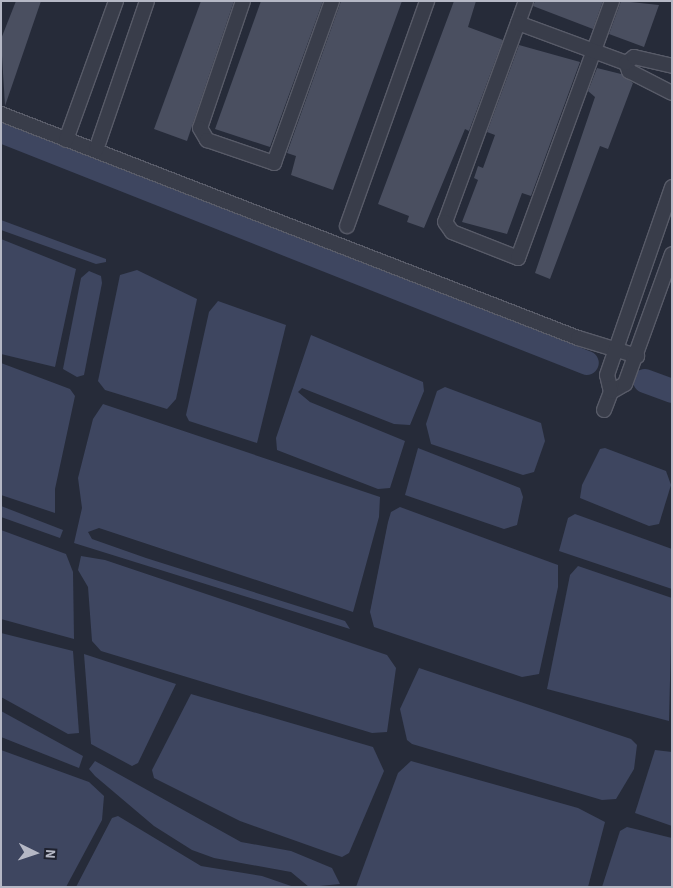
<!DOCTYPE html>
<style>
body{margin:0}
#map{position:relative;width:673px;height:888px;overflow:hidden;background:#262b39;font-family:"Source Sans 3",sans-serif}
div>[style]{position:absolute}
.water>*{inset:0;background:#3e4660}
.river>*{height:24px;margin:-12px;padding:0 12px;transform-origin:12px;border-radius:12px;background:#3e4660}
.building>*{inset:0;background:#4a4f60}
.roads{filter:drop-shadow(1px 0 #585b68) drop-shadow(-1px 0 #585b68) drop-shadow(0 1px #585b68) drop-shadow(0 -1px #585b68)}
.street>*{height:14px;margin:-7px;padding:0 7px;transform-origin:7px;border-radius:7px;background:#393d4a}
span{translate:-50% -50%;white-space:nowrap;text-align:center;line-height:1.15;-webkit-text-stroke:4.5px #1f222f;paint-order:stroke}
.frame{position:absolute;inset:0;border:2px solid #b5b8c5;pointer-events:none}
.north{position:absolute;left:10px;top:828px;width:50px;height:50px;-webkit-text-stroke:4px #1f222f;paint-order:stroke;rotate:94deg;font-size:14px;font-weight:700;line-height:20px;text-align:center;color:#b5b8c5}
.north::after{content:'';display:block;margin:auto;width:18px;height:22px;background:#b5b8c5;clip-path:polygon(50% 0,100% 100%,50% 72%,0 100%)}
</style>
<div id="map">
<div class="water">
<div style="clip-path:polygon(1px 220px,106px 259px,106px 262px,96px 264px,1px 230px)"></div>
<div style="clip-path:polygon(1px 239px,76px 269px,55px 367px,1px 354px)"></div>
<div style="clip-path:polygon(137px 270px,197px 299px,176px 399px,167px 409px,105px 390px,98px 381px,120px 275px)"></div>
<div style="clip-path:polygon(89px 271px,101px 276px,102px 283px,84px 375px,77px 377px,63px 369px,81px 278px)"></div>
<div style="clip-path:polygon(218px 301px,286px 325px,257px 443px,189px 421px,186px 415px,209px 312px)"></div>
<div style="clip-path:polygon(311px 335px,423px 382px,424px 391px,410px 425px,394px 424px,302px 388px,298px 392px,310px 402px,405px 441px,390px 488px,378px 489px,277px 450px,276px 438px)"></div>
<div style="clip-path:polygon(1px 363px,70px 389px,75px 396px,55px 489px,55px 513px,1px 495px)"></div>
<div style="clip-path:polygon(445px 387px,541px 423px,545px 441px,534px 472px,523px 475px,431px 444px,426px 424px,437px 391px)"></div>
<div style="clip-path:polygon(103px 404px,380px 497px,379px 517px,353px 612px,99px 528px,88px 532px,92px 539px,146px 558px,345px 621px,350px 629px,74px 543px,82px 508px,78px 478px,93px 419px)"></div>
<div style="clip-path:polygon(418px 448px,520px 488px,523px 497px,517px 525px,504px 529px,405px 495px)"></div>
<div style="clip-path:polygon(605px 448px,666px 471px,671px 485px,659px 524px,649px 526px,580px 498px,582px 485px,600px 449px)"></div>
<div style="clip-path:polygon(1px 506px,63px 530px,60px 538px,1px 517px)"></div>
<div style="clip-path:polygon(400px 507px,558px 565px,558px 587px,539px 674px,522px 677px,374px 627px,370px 612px,388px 522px,391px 512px)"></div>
<div style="clip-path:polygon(575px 514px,672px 549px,672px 589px,559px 551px,568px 518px)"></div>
<div style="clip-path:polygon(1px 530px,66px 554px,73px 572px,74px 639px,1px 619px)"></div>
<div style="clip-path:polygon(81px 556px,105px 560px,387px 655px,396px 668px,387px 732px,372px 733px,101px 651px,92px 641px,88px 587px,78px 570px)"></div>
<div style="clip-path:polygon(578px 566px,672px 598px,669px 721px,547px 689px,570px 575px)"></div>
<div style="clip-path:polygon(1px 633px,73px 651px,79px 733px,68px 734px,1px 697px)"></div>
<div style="clip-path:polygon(84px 654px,176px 684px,138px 763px,132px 766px,91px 744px)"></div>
<div style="clip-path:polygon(419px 668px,631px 739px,637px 745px,634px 769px,616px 799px,602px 800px,412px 744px,407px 740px,400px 709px)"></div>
<div style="clip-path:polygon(191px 694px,373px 747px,384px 771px,349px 853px,342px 857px,330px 853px,240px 821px,154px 778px,152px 770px)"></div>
<div style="clip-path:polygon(1px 711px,83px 756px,79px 768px,1px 737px)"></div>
<div style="clip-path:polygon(1px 750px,89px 782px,104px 796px,102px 820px,66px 887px,1px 887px)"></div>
<div style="clip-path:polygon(655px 750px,672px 752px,672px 826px,635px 813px)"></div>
<div style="clip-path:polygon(95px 761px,241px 842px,291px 851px,332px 868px,340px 884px,309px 887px,291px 872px,214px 858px,192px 850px,154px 826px,95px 776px,89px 769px)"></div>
<div style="clip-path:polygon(411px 761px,578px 808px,605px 822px,588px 887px,356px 887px,398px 773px)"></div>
<div style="clip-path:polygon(118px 816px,201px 866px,262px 876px,294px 887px,76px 887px,112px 818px)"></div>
<div style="clip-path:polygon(627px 827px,672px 838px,672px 887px,602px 887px,620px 831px)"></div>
</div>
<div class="river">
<div style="left:1px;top:131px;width:630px;rotate:21.6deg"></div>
<div style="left:645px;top:381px;width:29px;rotate:20deg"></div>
</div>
<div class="building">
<div style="clip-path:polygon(16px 1px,41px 1px,5px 106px,1px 39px)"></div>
<div style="clip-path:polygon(201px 1px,234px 1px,187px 141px,154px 129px)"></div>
<div style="clip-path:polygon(261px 1px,323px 1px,270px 147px,215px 129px)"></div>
<div style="clip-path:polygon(341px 1px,402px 1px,333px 190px,291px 175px,296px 156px,287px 153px)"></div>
<div style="clip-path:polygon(454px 1px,476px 1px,468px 27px,503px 40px,469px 131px,465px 129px,424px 228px,407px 222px,409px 216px,378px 204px)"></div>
<div style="clip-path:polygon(535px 1px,603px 1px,593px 29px,533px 6px)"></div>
<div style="clip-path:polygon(621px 1px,659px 5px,644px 47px,609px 34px)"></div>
<div style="clip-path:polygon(519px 45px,580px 62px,531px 196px,522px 193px,507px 234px,462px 222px,478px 180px,474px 178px,478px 166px,483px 168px,495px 135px,487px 132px)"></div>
<div style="clip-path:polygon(597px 68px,621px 74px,633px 83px,608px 149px,600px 146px,550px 279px,535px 273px,595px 97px,588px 91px)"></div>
</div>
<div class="roads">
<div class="street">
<div style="left:243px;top:1px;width:134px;rotate:108.7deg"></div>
<div style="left:200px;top:128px;width:14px;rotate:60deg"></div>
<div style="left:207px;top:140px;width:71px;rotate:18.9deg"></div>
<div style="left:274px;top:163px;width:172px;rotate:-70.3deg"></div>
<div style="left:526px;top:1px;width:235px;rotate:110.1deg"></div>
<div style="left:445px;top:222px;width:12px;rotate:55deg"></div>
<div style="left:452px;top:232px;width:71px;rotate:21.5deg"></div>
<div style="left:518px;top:258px;width:274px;rotate:-69.9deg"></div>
<div style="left:518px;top:23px;width:115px;rotate:20.3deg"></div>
<div style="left:626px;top:63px;width:9px;rotate:69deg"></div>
<div style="left:629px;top:71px;width:48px;rotate:27.1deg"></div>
<div style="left:626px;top:63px;width:10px;rotate:-37deg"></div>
<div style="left:634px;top:57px;width:39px;rotate:13deg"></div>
<div style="left:1px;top:114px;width:619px;rotate:21.22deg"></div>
<div style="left:578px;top:338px;width:62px;rotate:17deg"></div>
<div style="left:66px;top:140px;width:148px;rotate:-70.2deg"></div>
<div style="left:96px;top:150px;width:157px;rotate:-71.1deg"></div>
<div style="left:347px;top:226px;width:239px;rotate:-70.4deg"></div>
<div style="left:611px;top:392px;width:16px;rotate:-30deg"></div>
<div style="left:625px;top:384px;width:138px;rotate:-70.1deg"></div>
<div style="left:604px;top:410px;width:19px;rotate:-69deg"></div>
<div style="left:611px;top:392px;width:17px;rotate:-103deg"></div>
<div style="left:607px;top:375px;width:199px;rotate:-70.9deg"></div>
</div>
</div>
<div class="frame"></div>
<div class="north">N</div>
</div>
